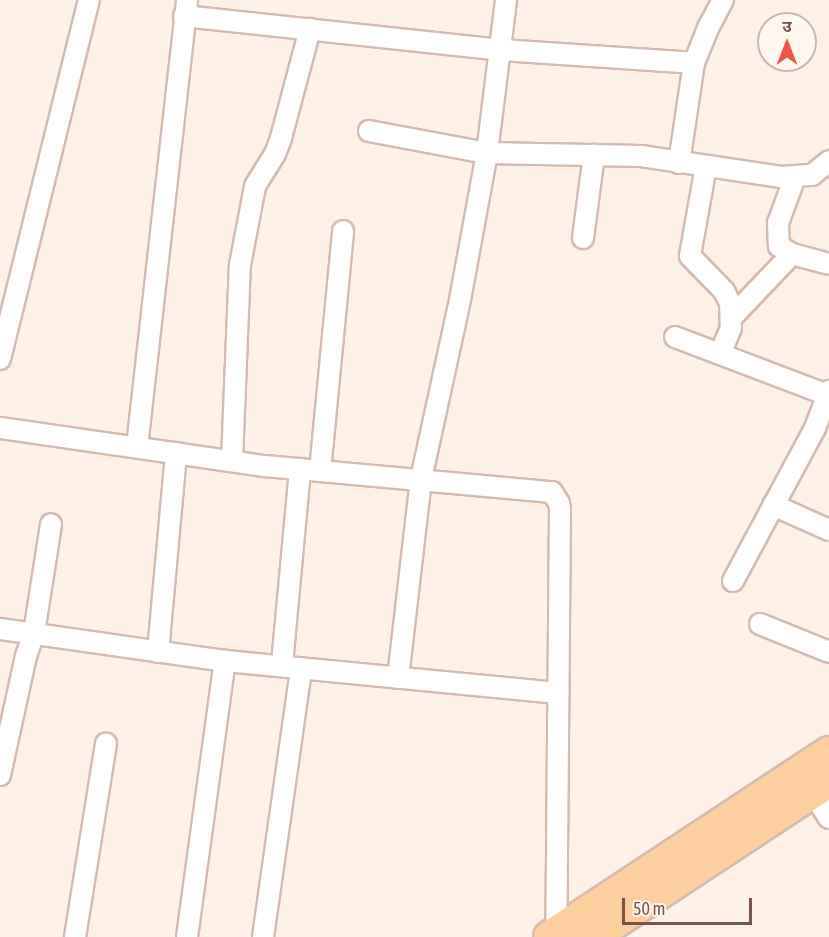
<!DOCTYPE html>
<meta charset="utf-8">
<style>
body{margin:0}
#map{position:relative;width:829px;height:937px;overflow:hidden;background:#fef2e8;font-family:"Asap Condensed","Noto Sans Devanagari",sans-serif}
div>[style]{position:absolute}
.roads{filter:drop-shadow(2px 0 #d4bbaf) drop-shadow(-2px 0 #d4bbaf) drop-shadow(0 2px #d4bbaf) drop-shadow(0 -2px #d4bbaf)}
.street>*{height:20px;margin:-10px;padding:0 10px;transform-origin:10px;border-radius:10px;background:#fff}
.primary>*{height:32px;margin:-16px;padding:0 16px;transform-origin:16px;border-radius:16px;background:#ffce9e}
span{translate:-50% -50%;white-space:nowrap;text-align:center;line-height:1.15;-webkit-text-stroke:6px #fff7f0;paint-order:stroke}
.north{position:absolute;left:757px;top:12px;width:60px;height:60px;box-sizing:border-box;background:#fff7f0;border:2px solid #cab6ad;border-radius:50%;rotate:0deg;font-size:16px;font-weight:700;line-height:24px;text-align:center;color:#7a5449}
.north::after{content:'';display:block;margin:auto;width:21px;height:27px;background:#ef5545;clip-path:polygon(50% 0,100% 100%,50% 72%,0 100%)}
.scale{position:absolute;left:622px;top:898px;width:130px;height:27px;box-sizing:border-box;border:3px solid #7a5449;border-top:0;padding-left:8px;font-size:18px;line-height:21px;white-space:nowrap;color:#7a5449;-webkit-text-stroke:4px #fff7f0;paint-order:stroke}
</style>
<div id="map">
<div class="roads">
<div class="street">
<div style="left:184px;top:16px;width:318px;rotate:6.1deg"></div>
<div style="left:500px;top:50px;width:194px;rotate:3.8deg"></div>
<div style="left:369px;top:131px;width:120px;rotate:10.6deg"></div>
<div style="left:487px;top:153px;width:154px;rotate:1.1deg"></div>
<div style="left:641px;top:156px;width:142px;rotate:8.5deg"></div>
<div style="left:781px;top:177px;width:31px;rotate:-4deg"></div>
<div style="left:812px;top:175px;width:22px;rotate:-39deg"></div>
<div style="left:679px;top:163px;width:101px;rotate:-81.5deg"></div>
<div style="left:694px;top:63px;width:38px;rotate:-68deg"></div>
<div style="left:708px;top:28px;width:32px;rotate:-62deg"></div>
<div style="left:706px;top:166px;width:91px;rotate:100.1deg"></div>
<div style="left:690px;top:256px;width:49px;rotate:45.8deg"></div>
<div style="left:724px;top:291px;width:13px;rotate:63deg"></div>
<div style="left:730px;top:303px;width:25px;rotate:88deg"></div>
<div style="left:731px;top:328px;width:28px;rotate:113deg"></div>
<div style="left:795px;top:177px;width:49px;rotate:110.3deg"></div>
<div style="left:778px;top:223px;width:23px;rotate:88deg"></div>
<div style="left:779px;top:246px;width:15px;rotate:32deg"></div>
<div style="left:792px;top:254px;width:38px;rotate:15deg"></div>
<div style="left:583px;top:238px;width:84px;rotate:-82.5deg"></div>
<div style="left:731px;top:318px;width:88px;rotate:-46.4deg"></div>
<div style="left:675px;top:337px;width:164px;rotate:20.8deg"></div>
<div style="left:0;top:359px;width:370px;rotate:-76.1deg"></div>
<div style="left:0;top:428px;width:268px;rotate:8.2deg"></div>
<div style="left:265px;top:466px;width:288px;rotate:5.2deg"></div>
<div style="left:552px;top:492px;width:13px;rotate:58deg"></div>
<div style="left:559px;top:503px;width:6px;rotate:81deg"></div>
<div style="left:560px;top:509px;width:424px;rotate:90.5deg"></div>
<div style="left:137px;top:447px;width:450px;rotate:-83.6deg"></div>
<div style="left:232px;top:461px;width:196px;rotate:-87.7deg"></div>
<div style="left:240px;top:265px;width:80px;rotate:-79.2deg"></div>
<div style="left:255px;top:186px;width:38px;rotate:-58deg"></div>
<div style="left:275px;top:154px;width:17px;rotate:-69deg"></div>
<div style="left:281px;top:138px;width:113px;rotate:-75.1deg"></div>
<div style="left:320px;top:471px;width:241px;rotate:-84.5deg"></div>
<div style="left:773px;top:505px;width:61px;rotate:24.1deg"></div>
<div style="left:733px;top:581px;width:174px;rotate:-61.8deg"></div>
<div style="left:815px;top:428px;width:40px;rotate:-69deg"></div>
<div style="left:760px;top:624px;width:74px;rotate:22.1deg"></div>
<div style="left:0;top:629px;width:227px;rotate:8.1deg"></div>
<div style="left:225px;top:661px;width:335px;rotate:5.5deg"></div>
<div style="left:158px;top:652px;width:200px;rotate:-84.8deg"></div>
<div style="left:282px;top:664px;width:196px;rotate:-84.7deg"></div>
<div style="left:398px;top:678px;width:200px;rotate:-83.4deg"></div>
<div style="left:421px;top:479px;width:183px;rotate:-77.7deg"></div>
<div style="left:460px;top:300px;width:149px;rotate:-79.6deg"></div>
<div style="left:487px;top:153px;width:154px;rotate:-82.9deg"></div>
<div style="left:0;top:775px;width:122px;rotate:-77.7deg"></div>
<div style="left:26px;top:656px;width:24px;rotate:-71deg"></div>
<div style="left:34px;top:633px;width:110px;rotate:-81.1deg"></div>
<div style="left:812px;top:792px;width:31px;rotate:57deg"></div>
<div style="left:75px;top:937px;width:196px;rotate:-80.9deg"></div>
<div style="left:187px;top:937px;width:279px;rotate:-82.2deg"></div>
<div style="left:263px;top:937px;width:271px;rotate:-81.9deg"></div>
</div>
<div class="primary">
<div style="left:550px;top:937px;width:334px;rotate:-33.4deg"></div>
<div style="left:592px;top:937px;width:284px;rotate:-33.4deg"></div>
</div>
</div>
<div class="north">उ</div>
<div class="scale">50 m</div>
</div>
